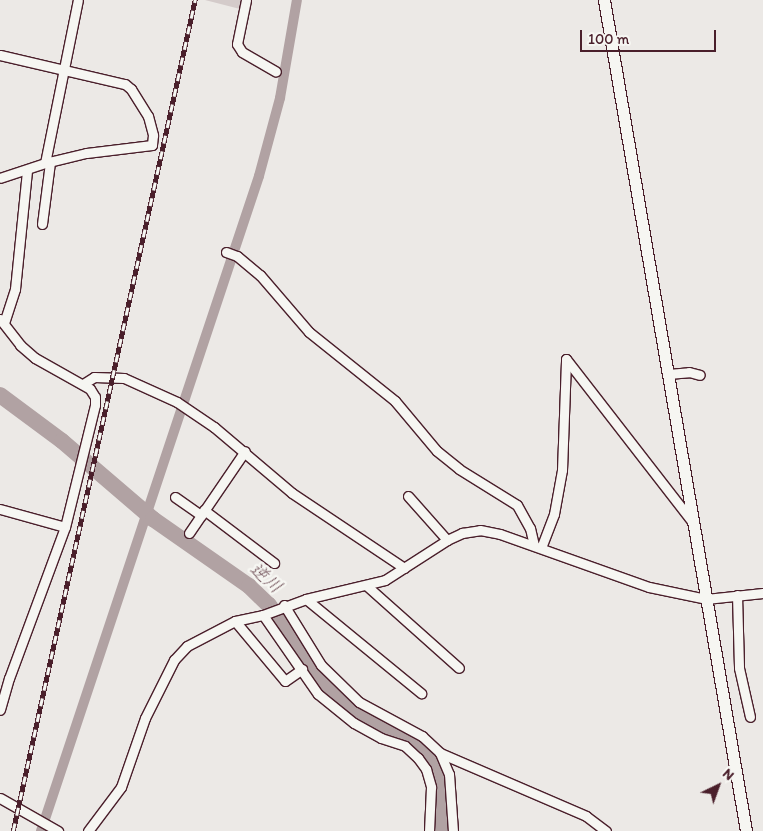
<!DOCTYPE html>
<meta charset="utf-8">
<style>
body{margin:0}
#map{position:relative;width:763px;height:831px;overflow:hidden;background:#ece9e6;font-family:Itim,"Klee One",sans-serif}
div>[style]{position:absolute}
.green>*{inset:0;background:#d4cbca}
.canal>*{height:10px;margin:-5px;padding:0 5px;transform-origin:5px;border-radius:5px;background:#b1a2a3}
.river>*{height:16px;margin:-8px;padding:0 8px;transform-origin:8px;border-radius:8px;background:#b1a2a3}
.roads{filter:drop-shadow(1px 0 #4a1f2b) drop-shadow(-1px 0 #4a1f2b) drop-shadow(0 1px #4a1f2b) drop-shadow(0 -1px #4a1f2b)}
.minor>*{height:9px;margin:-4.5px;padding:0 4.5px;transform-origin:4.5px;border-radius:4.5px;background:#f6f6f2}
.tertiary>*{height:11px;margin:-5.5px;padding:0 5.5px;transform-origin:5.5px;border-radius:5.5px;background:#f6f6f2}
.rail>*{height:4.5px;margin-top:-2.25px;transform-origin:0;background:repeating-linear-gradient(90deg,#f6f6f2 0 8px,#4a1f2b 0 16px);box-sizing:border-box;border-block:1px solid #4a1f2b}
span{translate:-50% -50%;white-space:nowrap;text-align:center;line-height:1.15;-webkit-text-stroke:5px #f6f6f2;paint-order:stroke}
.water-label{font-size:18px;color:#6e4d55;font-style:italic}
.north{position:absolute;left:693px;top:761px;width:50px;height:50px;-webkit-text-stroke:4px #f6f6f2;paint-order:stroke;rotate:42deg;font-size:14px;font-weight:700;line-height:20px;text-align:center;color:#4a1f2b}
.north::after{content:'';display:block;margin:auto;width:18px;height:22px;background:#4a1f2b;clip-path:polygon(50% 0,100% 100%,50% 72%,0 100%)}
.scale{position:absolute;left:580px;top:30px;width:136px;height:22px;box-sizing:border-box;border:2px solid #4a1f2b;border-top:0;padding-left:6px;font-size:15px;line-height:18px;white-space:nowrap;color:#4a1f2b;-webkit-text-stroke:4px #f6f6f2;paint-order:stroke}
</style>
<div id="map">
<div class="green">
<div style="clip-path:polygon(205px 0,242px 0,240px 9px)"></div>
</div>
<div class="canal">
<div style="left:41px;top:831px;width:690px;rotate:-71.59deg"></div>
<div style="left:259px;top:176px;width:81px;rotate:-74.9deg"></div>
<div style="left:280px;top:98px;width:99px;rotate:-80.2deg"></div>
</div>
<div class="river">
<div style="left:0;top:395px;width:77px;rotate:36.6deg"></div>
<div style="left:62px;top:441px;width:120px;rotate:40.6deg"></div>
<div style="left:153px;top:519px;width:117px;rotate:34.9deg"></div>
<div style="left:249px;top:586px;width:28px;rotate:44deg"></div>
<div style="left:269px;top:605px;width:98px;rotate:55deg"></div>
<div style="left:325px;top:685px;width:44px;rotate:41.3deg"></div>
<div style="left:358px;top:714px;width:62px;rotate:27.8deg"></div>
<div style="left:413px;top:743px;width:21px;rotate:39deg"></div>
<div style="left:429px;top:756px;width:28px;rotate:67deg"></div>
<div style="left:440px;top:782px;width:49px;rotate:87.7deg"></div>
</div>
<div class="roads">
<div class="minor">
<div style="left:246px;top:0;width:45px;rotate:101.6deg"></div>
<div style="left:237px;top:44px;width:9px;rotate:58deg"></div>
<div style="left:242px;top:52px;width:39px;rotate:30deg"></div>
<div style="left:0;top:55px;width:128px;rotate:13.1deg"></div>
<div style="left:125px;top:84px;width:8px;rotate:40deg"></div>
<div style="left:131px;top:89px;width:32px;rotate:58deg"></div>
<div style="left:148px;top:116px;width:20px;rotate:75deg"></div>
<div style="left:153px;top:135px;width:10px;rotate:96deg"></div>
<div style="left:152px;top:145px;width:66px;rotate:173.1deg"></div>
<div style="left:86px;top:153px;width:42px;rotate:166.3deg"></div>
<div style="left:45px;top:163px;width:47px;rotate:161.6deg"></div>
<div style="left:45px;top:163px;width:166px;rotate:-78.6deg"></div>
<div style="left:42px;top:224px;width:63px;rotate:-82.6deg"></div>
<div style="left:226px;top:252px;width:12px;rotate:20deg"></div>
<div style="left:237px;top:256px;width:30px;rotate:40deg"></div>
<div style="left:260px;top:275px;width:75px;rotate:49.3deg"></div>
<div style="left:309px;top:332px;width:110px;rotate:38.7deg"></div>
<div style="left:395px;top:401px;width:65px;rotate:50deg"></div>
<div style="left:437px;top:451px;width:28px;rotate:39deg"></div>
<div style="left:459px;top:469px;width:68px;rotate:31.8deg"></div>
<div style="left:517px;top:505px;width:26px;rotate:61deg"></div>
<div style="left:530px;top:528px;width:17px;rotate:77deg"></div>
<div style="left:0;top:319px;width:33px;rotate:52deg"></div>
<div style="left:20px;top:345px;width:20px;rotate:41deg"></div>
<div style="left:35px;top:358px;width:63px;rotate:29.4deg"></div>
<div style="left:90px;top:389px;width:9px;rotate:58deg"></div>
<div style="left:95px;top:397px;width:8px;rotate:90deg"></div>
<div style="left:95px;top:405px;width:126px;rotate:103.8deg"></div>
<div style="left:65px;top:527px;width:161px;rotate:110.3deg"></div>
<div style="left:9px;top:678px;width:33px;rotate:106deg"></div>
<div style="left:4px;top:323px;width:36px;rotate:-72deg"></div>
<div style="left:15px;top:289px;width:119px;rotate:-84.2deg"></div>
<div style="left:668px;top:374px;width:21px;rotate:-5deg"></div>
<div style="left:689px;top:372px;width:11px;rotate:15deg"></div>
<div style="left:83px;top:384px;width:13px;rotate:-32deg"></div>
<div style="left:94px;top:377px;width:30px;rotate:2deg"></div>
<div style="left:124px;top:378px;width:58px;rotate:24.4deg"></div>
<div style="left:177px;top:402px;width:45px;rotate:34deg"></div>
<div style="left:214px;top:427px;width:102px;rotate:40.2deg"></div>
<div style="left:292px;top:493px;width:135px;rotate:33.8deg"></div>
<div style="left:408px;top:496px;width:59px;rotate:48.4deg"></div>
<div style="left:175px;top:497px;width:32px;rotate:35deg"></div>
<div style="left:0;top:509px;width:67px;rotate:15.5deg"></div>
<div style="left:204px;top:510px;width:88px;rotate:37.1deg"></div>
<div style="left:189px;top:533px;width:99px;rotate:-55.7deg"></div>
<div style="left:541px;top:548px;width:36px;rotate:-69deg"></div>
<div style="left:554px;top:514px;width:45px;rotate:-79.7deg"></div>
<div style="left:562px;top:470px;width:111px;rotate:-87.9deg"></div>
<div style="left:566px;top:359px;width:207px;rotate:52.2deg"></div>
<div style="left:367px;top:586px;width:123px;rotate:41.7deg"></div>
<div style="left:737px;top:595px;width:73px;rotate:88.4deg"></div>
<div style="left:739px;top:668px;width:50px;rotate:77.3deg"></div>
<div style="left:306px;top:599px;width:149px;rotate:39.3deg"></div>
<div style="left:284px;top:605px;width:70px;rotate:58.3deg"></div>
<div style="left:321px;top:665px;width:53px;rotate:44.2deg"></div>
<div style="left:359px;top:702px;width:72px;rotate:28.4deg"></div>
<div style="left:422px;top:736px;width:25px;rotate:43deg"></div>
<div style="left:440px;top:753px;width:23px;rotate:67deg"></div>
<div style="left:449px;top:774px;width:57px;rotate:86deg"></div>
<div style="left:263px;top:615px;width:96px;rotate:55.2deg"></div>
<div style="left:318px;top:694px;width:46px;rotate:38.9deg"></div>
<div style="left:354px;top:723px;width:31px;rotate:29deg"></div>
<div style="left:381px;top:738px;width:25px;rotate:18deg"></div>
<div style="left:405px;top:746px;width:18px;rotate:43deg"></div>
<div style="left:418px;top:758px;width:14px;rotate:54deg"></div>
<div style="left:426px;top:769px;width:19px;rotate:74deg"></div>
<div style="left:431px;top:787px;width:44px;rotate:92.6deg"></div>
<div style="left:235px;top:621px;width:78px;rotate:50.2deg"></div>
<div style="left:285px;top:681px;width:21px;rotate:-35deg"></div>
<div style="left:440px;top:753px;width:159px;rotate:23.3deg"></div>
<div style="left:586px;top:816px;width:25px;rotate:37deg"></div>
<div style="left:0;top:798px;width:67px;rotate:29.6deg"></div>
<div style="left:88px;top:831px;width:55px;rotate:-53.1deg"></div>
<div style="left:121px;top:787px;width:73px;rotate:-70.8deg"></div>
<div style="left:145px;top:718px;width:65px;rotate:-63.4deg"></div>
<div style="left:174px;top:660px;width:19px;rotate:-47deg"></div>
<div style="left:187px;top:646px;width:54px;rotate:-27.5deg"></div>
<div style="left:235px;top:621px;width:29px;rotate:-12deg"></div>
<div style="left:263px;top:615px;width:46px;rotate:-20.4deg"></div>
<div style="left:306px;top:599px;width:81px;rotate:-13.5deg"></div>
<div style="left:385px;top:580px;width:74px;rotate:-32.8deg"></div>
<div style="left:447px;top:540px;width:17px;rotate:-25deg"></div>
<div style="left:462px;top:533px;width:18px;rotate:-9deg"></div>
<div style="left:480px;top:530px;width:20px;rotate:11deg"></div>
<div style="left:500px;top:534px;width:158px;rotate:19.6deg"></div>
<div style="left:649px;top:587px;width:58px;rotate:11.9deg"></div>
<div style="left:706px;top:599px;width:57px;rotate:-6deg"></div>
</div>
<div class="tertiary">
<div style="left:604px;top:0;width:843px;rotate:80.3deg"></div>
</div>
</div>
<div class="rail">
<div style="left:13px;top:831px;width:851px;rotate:-77.65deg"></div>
</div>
<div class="water-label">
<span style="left:266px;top:578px;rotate:41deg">逆川</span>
</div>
<div class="north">N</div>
<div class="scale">100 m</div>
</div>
